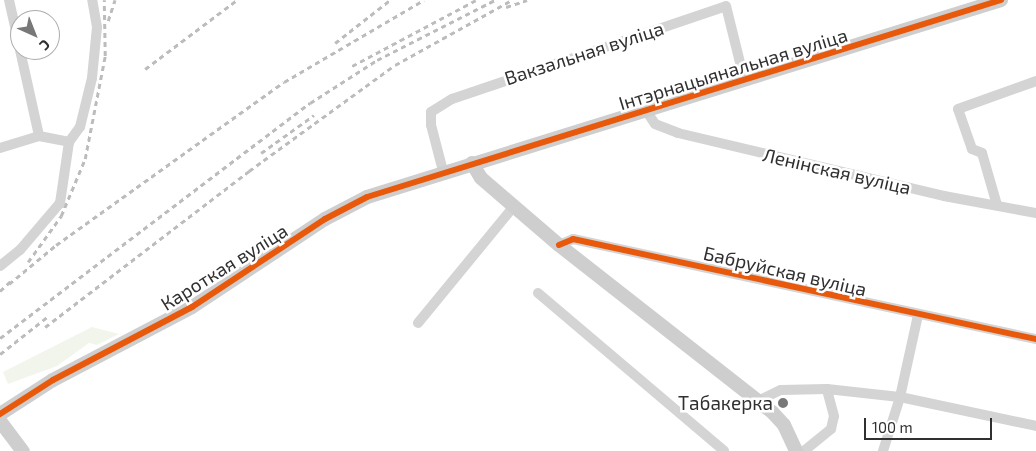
<!DOCTYPE html>
<meta charset="utf-8">
<style>
body{margin:0}
#map{position:relative;width:1036px;height:451px;overflow:hidden;background:#fff;font-family:"Exo 2",sans-serif}
div>[style]{position:absolute}
.green>*{inset:0;background:#f2f5ec}
.street>*{height:10px;margin:-5px;padding:0 5px;transform-origin:5px;border-radius:5px;background:#d4d4d4}
.secondary>*{height:14px;margin:-7px;padding:0 7px;transform-origin:7px;border-radius:7px;background:#cecece}
.rail>*{height:2.5px;margin-top:-1.25px;transform-origin:0;background:repeating-linear-gradient(90deg,#bcbcbc 0 5px,transparent 0 9px)}
.cycleway>*{height:6px;margin:-3px;padding:0 3px;transform-origin:3px;border-radius:3px;background:#e8590c}
.dots>*{width:14px;height:14px;translate:-50% -50%;box-sizing:border-box;border:2px solid #fff;border-radius:50%}
span{translate:-50% -50%;white-space:nowrap;text-align:center;line-height:1.15;-webkit-text-stroke:5px #fff;paint-order:stroke}
.street-label{font-size:19px;color:#303030}
.poi-label{font-size:19px;color:#303030}
.right{translate:-100% -50%;text-align:right}
.north{position:absolute;left:10px;top:10px;width:50px;height:50px;box-sizing:border-box;background:#fff;border:1px solid #acacac;border-radius:50%;rotate:136deg;font-size:14px;font-weight:700;line-height:20px;text-align:center;color:#303030}
.north::after{content:'';display:block;margin:auto;width:18px;height:22px;background:#787878;clip-path:polygon(50% 0,100% 100%,50% 72%,0 100%)}
.scale{position:absolute;left:864px;top:418px;width:128px;height:22px;box-sizing:border-box;border:2px solid #303030;border-top:0;padding-left:6px;font-size:15px;line-height:18px;white-space:nowrap;color:#303030;-webkit-text-stroke:4px #fff;paint-order:stroke}
</style>
<div id="map">
<div class="green">
<div style="clip-path:polygon(92px 327px,119px 334px,97px 345px,89px 343px,57px 366px,8px 384px,3px 372px)"></div>
</div>
<div class="street">
<div style="left:9px;top:0;width:50px;rotate:77.3deg"></div>
<div style="left:20px;top:50px;width:88px;rotate:77.5deg"></div>
<div style="left:647px;top:112px;width:14px;rotate:56deg"></div>
<div style="left:655px;top:124px;width:25px;rotate:21deg"></div>
<div style="left:678px;top:133px;width:273px;rotate:13.3deg"></div>
<div style="left:944px;top:196px;width:94px;rotate:10.5deg"></div>
<div style="left:0;top:148px;width:41px;rotate:-17.1deg"></div>
<div style="left:39px;top:136px;width:31px;rotate:11deg"></div>
<div style="left:443px;top:171px;width:48px;rotate:-104.6deg"></div>
<div style="left:431px;top:125px;width:13px;rotate:-90deg"></div>
<div style="left:431px;top:112px;width:25px;rotate:-32deg"></div>
<div style="left:452px;top:99px;width:289px;rotate:-18.7deg"></div>
<div style="left:726px;top:6px;width:75px;rotate:76.1deg"></div>
<div style="left:997px;top:205px;width:54px;rotate:-106.1deg"></div>
<div style="left:982px;top:153px;width:11px;rotate:-158deg"></div>
<div style="left:972px;top:149px;width:42px;rotate:-109.3deg"></div>
<div style="left:958px;top:109px;width:83px;rotate:-19.7deg"></div>
<div style="left:559px;top:245px;width:15px;rotate:-23deg"></div>
<div style="left:573px;top:239px;width:474px;rotate:12.2deg"></div>
<div style="left:0;top:266px;width:26px;rotate:-39deg"></div>
<div style="left:20px;top:250px;width:62px;rotate:-49.6deg"></div>
<div style="left:60px;top:203px;width:62px;rotate:-81.6deg"></div>
<div style="left:69px;top:142px;width:19px;rotate:-54deg"></div>
<div style="left:80px;top:127px;width:50px;rotate:-76.2deg"></div>
<div style="left:92px;top:78px;width:51px;rotate:-84.4deg"></div>
<div style="left:97px;top:27px;width:27px;rotate:-100deg"></div>
<div style="left:538px;top:293px;width:244px;rotate:40.3deg"></div>
<div style="left:418px;top:323px;width:151px;rotate:-50.6deg"></div>
<div style="left:758px;top:401px;width:25px;rotate:-26deg"></div>
<div style="left:781px;top:390px;width:46px;rotate:-1.2deg"></div>
<div style="left:827px;top:389px;width:73px;rotate:6.3deg"></div>
<div style="left:900px;top:397px;width:139px;rotate:12deg"></div>
<div style="left:804px;top:451px;width:35px;rotate:-39deg"></div>
<div style="left:831px;top:429px;width:13px;rotate:-77deg"></div>
<div style="left:834px;top:416px;width:28px;rotate:-105deg"></div>
<div style="left:883px;top:451px;width:57px;rotate:-72.5deg"></div>
<div style="left:900px;top:397px;width:84px;rotate:-77.6deg"></div>
</div>
<div class="secondary">
<div style="left:472px;top:163px;width:17px;rotate:59deg"></div>
<div style="left:481px;top:178px;width:103px;rotate:40.7deg"></div>
<div style="left:559px;top:245px;width:272px;rotate:38.1deg"></div>
<div style="left:773px;top:413px;width:16px;rotate:47deg"></div>
<div style="left:784px;top:425px;width:29px;rotate:65deg"></div>
<div style="left:0;top:414px;width:63px;rotate:-32.7deg"></div>
<div style="left:53px;top:380px;width:157px;rotate:-27.7deg"></div>
<div style="left:192px;top:307px;width:159px;rotate:-33.5deg"></div>
<div style="left:325px;top:219px;width:47px;rotate:-27.6deg"></div>
<div style="left:367px;top:197px;width:664px;rotate:-17.26deg"></div>
<div style="left:0;top:421px;width:38px;rotate:53deg"></div>
</div>
<div class="rail">
<div style="left:506px;top:7px;width:22px;rotate:-18deg"></div>
<div style="left:108px;top:21px;width:22px;rotate:-72deg"></div>
<div style="left:335px;top:43px;width:70px;rotate:-38deg"></div>
<div style="left:352px;top:66px;width:140px;rotate:-28deg"></div>
<div style="left:145px;top:69px;width:115px;rotate:-36.9deg"></div>
<div style="left:261px;top:153px;width:65px;rotate:-35.6deg"></div>
<div style="left:28px;top:262px;width:57px;rotate:-54.3deg"></div>
<div style="left:61px;top:216px;width:62px;rotate:-67.2deg"></div>
<div style="left:85px;top:159px;width:105px;rotate:-79deg"></div>
<div style="left:105px;top:56px;width:56px;rotate:-91deg"></div>
<div style="left:9px;top:284px;width:61px;rotate:-39.7deg"></div>
<div style="left:56px;top:245px;width:280px;rotate:-35.6deg"></div>
<div style="left:284px;top:82px;width:162px;rotate:-30.4deg"></div>
<div style="left:0;top:291px;width:18px;rotate:-43deg"></div>
<div style="left:45px;top:327px;width:257px;rotate:-37.4deg"></div>
<div style="left:249px;top:171px;width:180px;rotate:-36deg"></div>
<div style="left:395px;top:65px;width:134px;rotate:-29.1deg"></div>
<div style="left:0;top:338px;width:389px;rotate:-37.2deg"></div>
<div style="left:310px;top:103px;width:80px;rotate:-32.7deg"></div>
<div style="left:377px;top:60px;width:132px;rotate:-27deg"></div>
<div style="left:0;top:354px;width:60px;rotate:-38.2deg"></div>
</div>
<div class="cycleway">
<div style="left:559px;top:245px;width:15px;rotate:-23deg"></div>
<div style="left:573px;top:239px;width:474px;rotate:12.2deg"></div>
<div style="left:0;top:414px;width:63px;rotate:-32.7deg"></div>
<div style="left:53px;top:380px;width:157px;rotate:-27.7deg"></div>
<div style="left:192px;top:307px;width:159px;rotate:-33.5deg"></div>
<div style="left:325px;top:219px;width:47px;rotate:-27.6deg"></div>
<div style="left:367px;top:197px;width:664px;rotate:-17.26deg"></div>
</div>
<div class="dots">
<div style="left:783px;top:403px;background:#787878"></div>
</div>
<div class="street-label">
<span style="left:584px;top:53px;rotate:-18deg">Вакзальная вуліца</span>
<span style="left:733px;top:69px;rotate:-17deg">Інтэрнацыянальная вуліца</span>
<span style="left:837px;top:171px;rotate:13deg">Ленінская вуліца</span>
<span style="left:224px;top:267px;rotate:-32deg">Кароткая вуліца</span>
<span style="left:785px;top:271px;rotate:13deg">Бабруйская вуліца</span>
</div>
<div class="poi-label">
<span class="right" style="left:773px;top:403px">Табакерка</span>
</div>
<div class="north">С</div>
<div class="scale">100 m</div>
</div>
